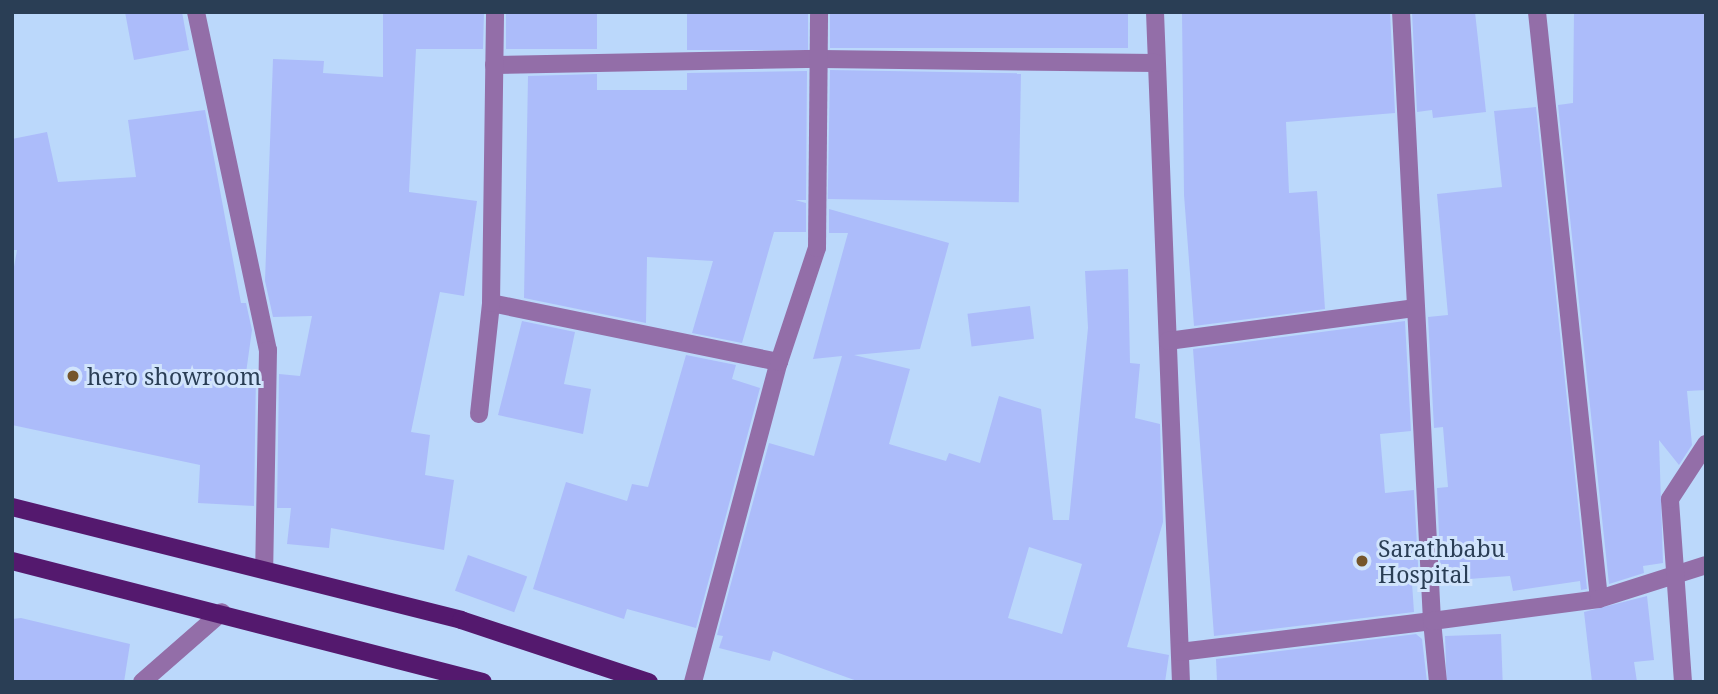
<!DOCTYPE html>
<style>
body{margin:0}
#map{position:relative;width:1718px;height:694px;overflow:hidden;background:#bbd8fb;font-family:"Noto Serif",serif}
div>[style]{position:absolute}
.building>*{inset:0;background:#acbcfa;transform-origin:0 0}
.minor>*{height:18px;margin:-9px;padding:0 9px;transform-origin:9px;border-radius:9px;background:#936ea8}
.major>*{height:18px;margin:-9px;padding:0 9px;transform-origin:9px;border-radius:9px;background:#54196e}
.dots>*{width:19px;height:19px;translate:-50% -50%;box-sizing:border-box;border:4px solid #d1e4fc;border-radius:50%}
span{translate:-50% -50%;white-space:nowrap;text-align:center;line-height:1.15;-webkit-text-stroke:6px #d1e4fc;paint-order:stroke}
.poi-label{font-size:23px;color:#2a3e55}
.left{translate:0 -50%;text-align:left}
.frame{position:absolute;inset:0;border:14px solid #2a3e55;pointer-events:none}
</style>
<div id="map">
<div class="building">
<div style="clip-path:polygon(125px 12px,182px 12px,189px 50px,134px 60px)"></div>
<div style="clip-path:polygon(383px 12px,484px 12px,483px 49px,416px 49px,409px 192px,477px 201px,464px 296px,440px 292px,411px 432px,430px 435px,425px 475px,454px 480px,444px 550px,331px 528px,329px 548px,287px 544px,291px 508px,277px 508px,279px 374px,300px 376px,312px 316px,273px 317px,265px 281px,273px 59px,324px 61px,323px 73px,383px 77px)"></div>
<div style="left:506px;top:12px;width:91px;height:37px"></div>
<div style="left:687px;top:12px;width:121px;height:38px"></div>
<div style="left:830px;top:12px;width:298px;height:36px"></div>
<div style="clip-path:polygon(1182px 12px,1390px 12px,1395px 113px,1286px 122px,1289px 193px,1317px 191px,1325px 309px,1194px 326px,1184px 195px)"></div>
<div style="clip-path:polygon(1412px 12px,1475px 12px,1486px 112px,1433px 118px,1432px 110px,1417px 112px)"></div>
<div style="clip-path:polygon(1574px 12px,1706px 12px,1706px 390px,1687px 391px,1692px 445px,1679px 465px,1659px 440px,1663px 563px,1643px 566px,1644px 573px,1609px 584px,1558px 105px,1573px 103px)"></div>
<div style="left:830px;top:70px;width:191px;height:129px;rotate:1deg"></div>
<div style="clip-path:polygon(807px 71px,806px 200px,795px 200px,806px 203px,806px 232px,774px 232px,742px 343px,692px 333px,713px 261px,647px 257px,646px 323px,524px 298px,528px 76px,597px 74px,597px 90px,687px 90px,687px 73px)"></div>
<div style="clip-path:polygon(1536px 107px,1587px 589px,1581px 590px,1580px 581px,1513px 591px,1510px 576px,1441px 581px,1437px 488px,1448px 487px,1443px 427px,1434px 428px,1428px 317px,1448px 315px,1437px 194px,1502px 187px,1494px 111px)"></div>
<div style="clip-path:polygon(205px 110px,241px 303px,246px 303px,252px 330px,246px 373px,256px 373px,254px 506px,198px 503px,200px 465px,12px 425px,12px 278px,17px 250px,12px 250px,12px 139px,47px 132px,58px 182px,136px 177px,128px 120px)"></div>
<div style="clip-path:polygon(evenodd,829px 209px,949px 243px,920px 349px,854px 355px,910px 369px,889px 444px,946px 461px,949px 453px,980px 463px,999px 396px,1041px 409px,1053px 520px,1069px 520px,1088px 328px,1085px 271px,1128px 269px,1130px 363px,1140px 364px,1135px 418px,1160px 424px,1163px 522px,1127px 647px,1169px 655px,1165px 682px,860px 682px,773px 651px,770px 661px,719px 648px,723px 636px,717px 635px,769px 443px,814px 456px,842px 356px,813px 359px,848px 233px,829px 233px,829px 209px,1029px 547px,1082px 564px,1062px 634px,1008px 618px,1029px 547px)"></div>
<div style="left:1030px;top:306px;width:33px;height:63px;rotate:83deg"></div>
<div style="clip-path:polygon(522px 321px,575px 332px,564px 384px,591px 389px,583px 434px,498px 415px)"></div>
<div style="clip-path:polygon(1405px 321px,1411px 431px,1380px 434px,1385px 493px,1414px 490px,1419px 583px,1412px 583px,1414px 612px,1214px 636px,1193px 349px)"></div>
<div style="clip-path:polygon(686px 355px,736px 365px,732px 379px,760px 388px,696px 628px,627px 609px,624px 619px,533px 589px,566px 482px,627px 501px,632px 484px,648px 487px)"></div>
<div style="left:468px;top:555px;width:63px;height:38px;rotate:20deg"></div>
<div style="clip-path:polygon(1647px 596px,1654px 660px,1634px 662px,1637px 682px,1592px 682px,1584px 612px)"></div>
<div style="clip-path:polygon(21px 618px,130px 644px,124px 682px,12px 682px,12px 619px)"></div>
<div style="clip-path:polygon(1416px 634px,1422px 639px,1427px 682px,1217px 682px,1216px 659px)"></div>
<div style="left:1501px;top:634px;width:48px;height:56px;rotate:88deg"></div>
</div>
<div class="minor">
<div style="left:196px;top:12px;width:346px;rotate:78deg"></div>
<div style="left:268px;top:350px;width:220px;rotate:91deg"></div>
<div style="left:1155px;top:12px;width:671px;rotate:87.78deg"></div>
<div style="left:1537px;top:12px;width:590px;rotate:83.97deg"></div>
<div style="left:494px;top:65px;width:327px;rotate:-1.1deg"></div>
<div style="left:821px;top:59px;width:335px;rotate:0.7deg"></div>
<div style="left:491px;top:303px;width:294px;rotate:11.6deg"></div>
<div style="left:1168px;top:341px;width:250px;rotate:-7.6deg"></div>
<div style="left:479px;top:414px;width:112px;rotate:-83.8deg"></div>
<div style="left:491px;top:303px;width:291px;rotate:-89.2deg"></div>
<div style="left:1180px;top:652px;width:254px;rotate:-7deg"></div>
<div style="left:1432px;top:621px;width:610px;rotate:-92.91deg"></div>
<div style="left:142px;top:682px;width:106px;rotate:-41.2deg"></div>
<div style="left:693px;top:682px;width:331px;rotate:-75deg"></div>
<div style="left:779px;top:362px;width:120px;rotate:-71.6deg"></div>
<div style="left:817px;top:248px;width:236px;rotate:-89.5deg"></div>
<div style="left:1438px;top:682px;width:61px;rotate:-95.6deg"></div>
<div style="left:1432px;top:621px;width:168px;rotate:-7.5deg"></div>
<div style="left:1599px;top:599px;width:112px;rotate:-17.6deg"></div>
<div style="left:1683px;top:682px;width:183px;rotate:-94.1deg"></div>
<div style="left:1670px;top:499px;width:66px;rotate:-56.8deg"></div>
</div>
<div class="major">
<div style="left:12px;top:507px;width:463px;rotate:14.1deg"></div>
<div style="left:461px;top:620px;width:198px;rotate:18.3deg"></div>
<div style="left:12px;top:561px;width:486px;rotate:14.4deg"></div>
</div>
<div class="dots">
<div style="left:73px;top:376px;background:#75552b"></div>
<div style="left:1362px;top:561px;background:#75552b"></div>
</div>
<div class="poi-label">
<span class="left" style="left:87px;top:376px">hero showroom</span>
<span class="left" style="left:1378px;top:561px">Sarathbabu<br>Hospital</span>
</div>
<div class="frame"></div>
</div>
